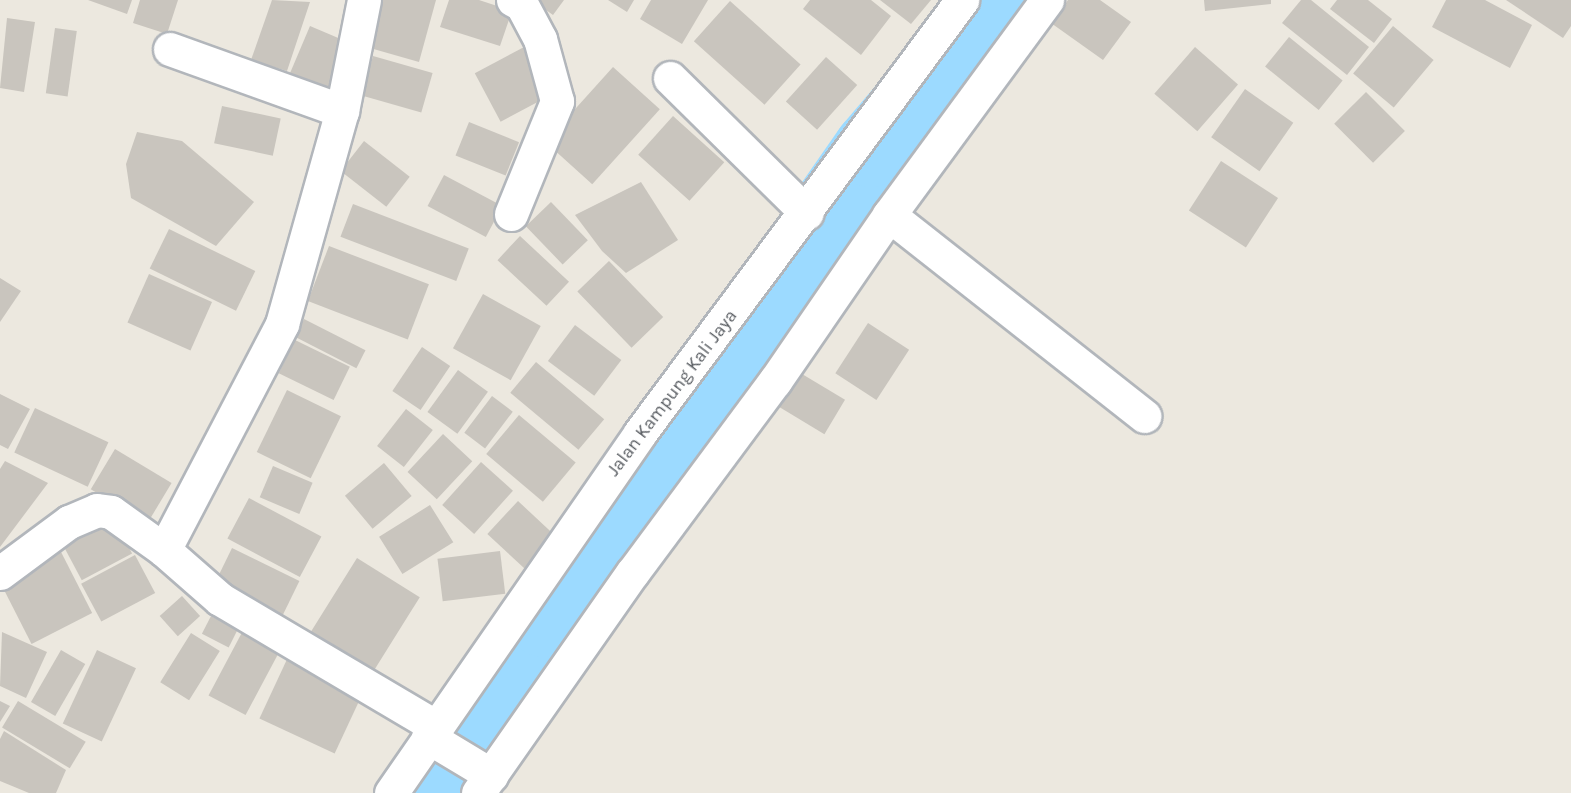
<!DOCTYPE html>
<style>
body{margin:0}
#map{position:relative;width:1571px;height:793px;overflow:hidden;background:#ece8df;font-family:Karla,sans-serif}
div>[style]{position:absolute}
.river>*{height:75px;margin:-37.5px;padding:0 37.5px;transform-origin:37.5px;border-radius:37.5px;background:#9cdaff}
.building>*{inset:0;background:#c9c5be;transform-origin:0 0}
.roads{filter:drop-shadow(2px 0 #b2b6bb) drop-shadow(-2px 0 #b2b6bb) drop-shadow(0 2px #b2b6bb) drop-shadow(0 -2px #b2b6bb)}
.minor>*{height:33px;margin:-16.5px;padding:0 16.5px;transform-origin:16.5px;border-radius:16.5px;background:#fff}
span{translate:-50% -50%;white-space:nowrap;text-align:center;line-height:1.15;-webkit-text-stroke:5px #fff;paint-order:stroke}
.street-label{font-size:18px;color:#585c61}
</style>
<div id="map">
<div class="river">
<div style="left:416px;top:793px;width:215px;rotate:-53.9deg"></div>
<div style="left:543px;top:619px;width:573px;rotate:-55.17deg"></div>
<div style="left:870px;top:149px;width:196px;rotate:-49.6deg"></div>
</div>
<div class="building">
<div style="clip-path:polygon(88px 0,132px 0,127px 14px)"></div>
<div style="clip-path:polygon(140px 0,178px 0,167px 34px,133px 23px)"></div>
<div style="clip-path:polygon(272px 0,310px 2px,287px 71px,251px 60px)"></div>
<div style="clip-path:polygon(383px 0,436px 0,419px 62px,370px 48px)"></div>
<div style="clip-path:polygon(449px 0,479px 0,512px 11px,500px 46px,440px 27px)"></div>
<div style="clip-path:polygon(532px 0,564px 0,553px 15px)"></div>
<div style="clip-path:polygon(608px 0,634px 0,627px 12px)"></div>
<div style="clip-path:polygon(651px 0,708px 0,682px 44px,640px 19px)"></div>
<div style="clip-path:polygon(810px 0,871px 0,891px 16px,861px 55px,803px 9px)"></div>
<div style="clip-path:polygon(880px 0,931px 0,911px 24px)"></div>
<div style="clip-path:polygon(1068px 0,1100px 0,1131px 22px,1103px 60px,1051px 23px)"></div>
<div style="clip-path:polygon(1204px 0,1271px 0,1271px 4px,1205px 11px)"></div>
<div style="clip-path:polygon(1301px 0,1311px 0,1369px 47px,1347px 75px,1282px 23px)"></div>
<div style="clip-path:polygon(1337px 0,1368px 0,1392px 19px,1374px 43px,1330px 9px)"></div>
<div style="clip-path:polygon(1446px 0,1485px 0,1532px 25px,1510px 68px,1432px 27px)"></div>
<div style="clip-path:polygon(1506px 0,1571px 0,1571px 26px,1563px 38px)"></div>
<div style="left:730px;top:1px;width:95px;height:54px;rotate:42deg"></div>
<div style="clip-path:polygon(7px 18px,35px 22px,24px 92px,0 88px)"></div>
<div style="left:310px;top:26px;width:41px;height:58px;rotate:23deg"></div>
<div style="left:1393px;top:26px;width:53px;height:62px;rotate:40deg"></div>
<div style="left:55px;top:28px;width:22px;height:66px;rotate:8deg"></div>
<div style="left:1289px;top:37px;width:69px;height:38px;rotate:39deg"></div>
<div style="left:526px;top:46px;width:55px;height:58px;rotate:62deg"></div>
<div style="left:1195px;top:47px;width:57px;height:62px;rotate:41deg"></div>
<div style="left:373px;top:56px;width:62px;height:41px;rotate:16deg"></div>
<div style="left:826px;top:57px;width:42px;height:60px;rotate:42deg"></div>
<div style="left:613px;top:67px;width:63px;height:101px;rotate:42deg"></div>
<div style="left:1245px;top:89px;width:59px;height:59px;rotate:35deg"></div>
<div style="left:1366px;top:92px;width:55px;height:45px;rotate:45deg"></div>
<div style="left:222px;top:106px;width:60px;height:38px;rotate:12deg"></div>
<div style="left:673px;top:116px;width:69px;height:52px;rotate:42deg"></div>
<div style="left:469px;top:122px;width:54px;height:36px;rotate:22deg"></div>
<div style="clip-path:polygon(137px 132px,182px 141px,254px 202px,216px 246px,131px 198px,126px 164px)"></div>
<div style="left:364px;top:141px;width:58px;height:38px;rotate:38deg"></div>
<div style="left:1221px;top:161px;width:68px;height:59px;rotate:33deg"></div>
<div style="left:444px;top:175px;width:66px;height:35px;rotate:28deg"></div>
<div style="clip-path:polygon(641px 182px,678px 240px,626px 273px,602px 251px,575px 215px)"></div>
<div style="left:551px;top:202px;width:53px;height:35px;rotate:46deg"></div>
<div style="left:353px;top:204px;width:124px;height:35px;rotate:21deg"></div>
<div style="left:169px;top:229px;width:96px;height:44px;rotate:26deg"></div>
<div style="left:520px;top:236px;width:67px;height:33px;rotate:43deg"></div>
<div style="left:329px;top:246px;width:107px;height:59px;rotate:21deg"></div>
<div style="left:609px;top:261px;width:78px;height:44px;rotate:46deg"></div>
<div style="left:149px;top:274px;width:69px;height:53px;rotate:24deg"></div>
<div style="clip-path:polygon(0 278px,21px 291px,0 322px)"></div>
<div style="left:483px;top:294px;width:66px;height:62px;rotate:29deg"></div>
<div style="left:304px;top:319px;width:69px;height:20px;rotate:27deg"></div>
<div style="left:868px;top:323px;width:49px;height:60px;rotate:33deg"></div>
<div style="left:575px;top:325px;width:58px;height:45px;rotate:37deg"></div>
<div style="left:295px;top:340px;width:61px;height:37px;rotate:26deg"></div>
<div style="left:422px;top:347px;width:34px;height:53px;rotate:34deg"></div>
<div style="left:536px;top:362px;width:89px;height:40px;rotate:40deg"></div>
<div style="left:458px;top:370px;width:37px;height:52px;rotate:36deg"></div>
<div style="left:797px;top:371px;width:56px;height:40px;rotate:31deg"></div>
<div style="left:287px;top:390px;width:60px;height:69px;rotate:26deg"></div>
<div style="clip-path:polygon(0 394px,30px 409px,8px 449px,0 445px)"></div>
<div style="left:492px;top:396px;width:26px;height:46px;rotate:37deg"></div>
<div style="left:35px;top:408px;width:81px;height:49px;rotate:25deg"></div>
<div style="left:406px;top:409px;width:34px;height:47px;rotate:38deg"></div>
<div style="left:519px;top:415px;width:74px;height:51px;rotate:40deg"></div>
<div style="left:443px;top:434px;width:40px;height:52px;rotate:43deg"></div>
<div style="left:115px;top:449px;width:66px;height:47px;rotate:31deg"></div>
<div style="clip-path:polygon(5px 461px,48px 483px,0 547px,0 469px)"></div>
<div style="left:481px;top:462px;width:43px;height:58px;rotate:42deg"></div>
<div style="left:384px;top:463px;width:43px;height:51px;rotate:50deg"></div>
<div style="left:273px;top:466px;width:43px;height:34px;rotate:23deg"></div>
<div style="left:249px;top:498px;width:82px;height:46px;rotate:28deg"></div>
<div style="left:518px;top:501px;width:52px;height:45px;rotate:43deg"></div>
<div style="left:430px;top:505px;width:44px;height:60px;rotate:58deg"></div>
<div style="left:110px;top:512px;width:47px;height:57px;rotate:62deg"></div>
<div style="left:59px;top:548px;width:73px;height:68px;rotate:63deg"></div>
<div style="left:232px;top:548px;width:75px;height:44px;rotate:26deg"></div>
<div style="left:500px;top:551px;width:43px;height:63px;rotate:83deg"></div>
<div style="left:135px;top:555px;width:43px;height:61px;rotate:62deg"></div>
<div style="left:357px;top:558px;width:74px;height:100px;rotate:32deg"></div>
<div style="left:182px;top:596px;width:27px;height:30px;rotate:48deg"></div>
<div style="left:211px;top:616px;width:30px;height:20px;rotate:27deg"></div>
<div style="left:247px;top:623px;width:42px;height:82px;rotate:28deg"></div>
<div style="clip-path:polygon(2px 632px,47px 652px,26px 698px,0 686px)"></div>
<div style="left:191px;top:633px;width:34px;height:58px;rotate:32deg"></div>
<div style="left:61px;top:650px;width:28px;height:60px;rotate:30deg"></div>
<div style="left:97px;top:650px;width:43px;height:81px;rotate:25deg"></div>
<div style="left:289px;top:655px;width:83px;height:70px;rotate:25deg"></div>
<div style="clip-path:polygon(0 701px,10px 706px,0 722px)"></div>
<div style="left:18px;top:701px;width:79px;height:31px;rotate:31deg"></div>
<div style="clip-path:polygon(4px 731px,66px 770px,56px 793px,29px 793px,0 781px,0 739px)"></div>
</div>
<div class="roads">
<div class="minor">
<div style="left:170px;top:49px;width:183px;rotate:19.8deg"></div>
<div style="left:670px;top:78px;width:192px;rotate:44.6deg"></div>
<div style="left:511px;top:214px;width:122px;rotate:-67.8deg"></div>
<div style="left:557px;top:101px;width:64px;rotate:-105.3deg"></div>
<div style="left:540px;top:39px;width:40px;rotate:-118deg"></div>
<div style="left:521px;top:4px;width:9px;rotate:-153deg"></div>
<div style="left:889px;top:215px;width:325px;rotate:38.2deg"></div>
<div style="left:164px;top:550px;width:255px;rotate:-62.4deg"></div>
<div style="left:282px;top:324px;width:221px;rotate:-74.3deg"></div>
<div style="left:342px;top:111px;width:113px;rotate:-78.8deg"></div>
<div style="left:0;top:573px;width:86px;rotate:-36.5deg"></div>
<div style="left:69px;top:522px;width:30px;rotate:-23deg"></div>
<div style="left:97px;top:510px;width:14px;rotate:8deg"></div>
<div style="left:111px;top:512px;width:65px;rotate:35.6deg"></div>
<div style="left:164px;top:550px;width:74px;rotate:41.2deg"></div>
<div style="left:220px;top:599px;width:250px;rotate:30.6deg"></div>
<div style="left:428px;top:737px;width:74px;rotate:31.1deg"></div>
<div style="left:391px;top:793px;width:438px;rotate:-55.3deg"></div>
<div style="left:640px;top:433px;width:540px;rotate:-53.36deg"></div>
<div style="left:478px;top:793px;width:270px;rotate:-55deg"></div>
<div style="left:633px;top:572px;width:238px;rotate:-53.4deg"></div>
<div style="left:775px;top:381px;width:201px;rotate:-55.5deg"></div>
<div style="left:889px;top:215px;width:267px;rotate:-53.7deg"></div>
</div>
</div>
<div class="street-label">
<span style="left:672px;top:393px;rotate:-53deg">Jalan Kampung Kali Jaya</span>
</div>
</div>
